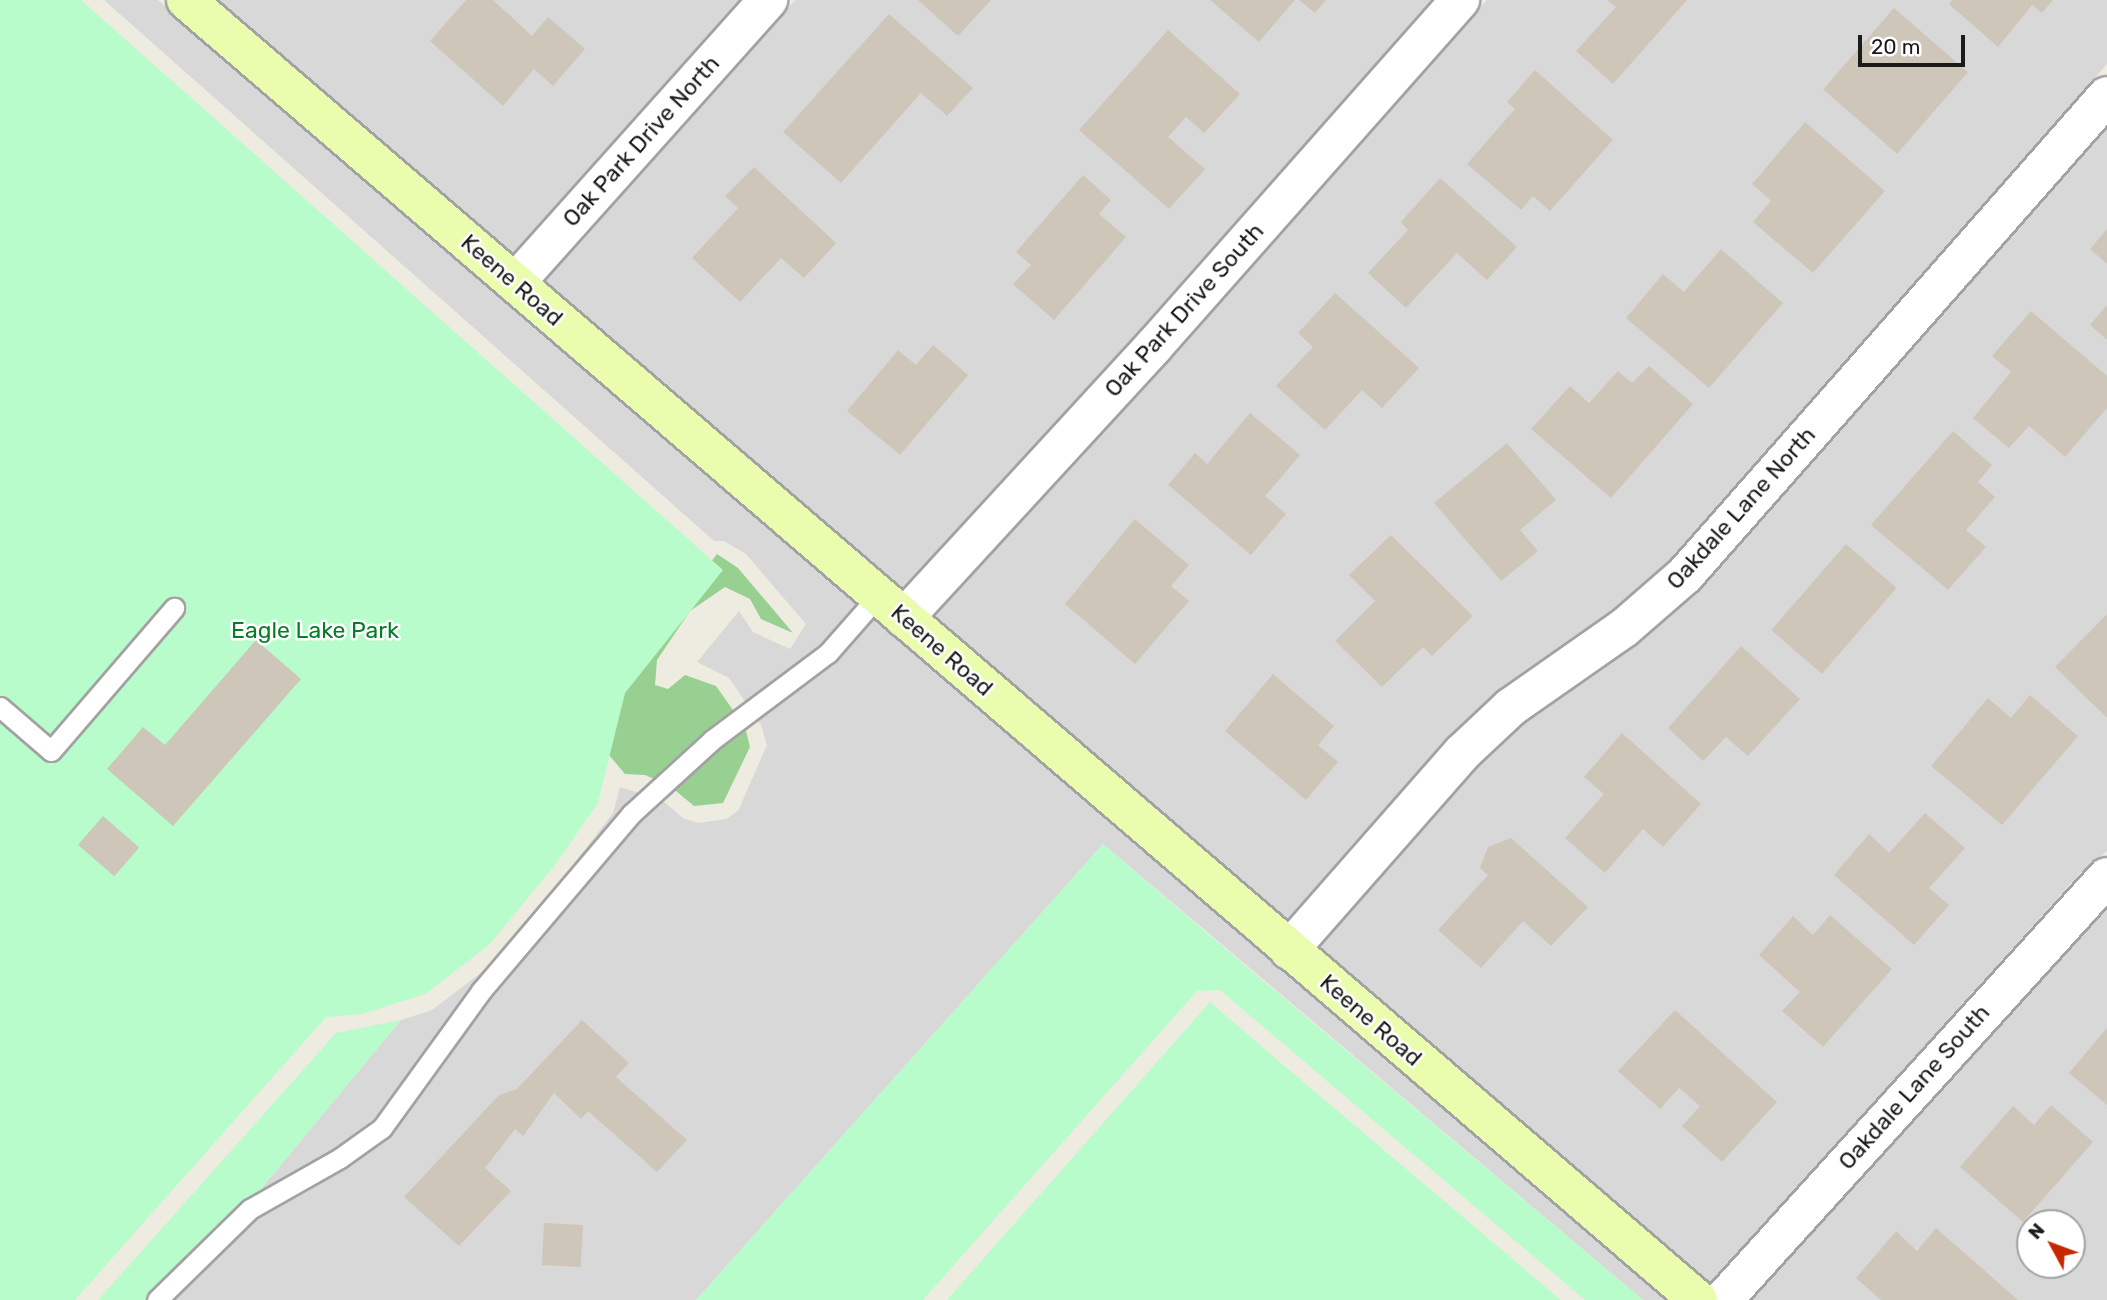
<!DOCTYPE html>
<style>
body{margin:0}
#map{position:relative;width:2107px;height:1300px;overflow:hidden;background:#eeece0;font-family:Rubik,sans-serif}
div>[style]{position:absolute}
.residential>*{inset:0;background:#d9d8d8}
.forest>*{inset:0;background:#98d092}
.park>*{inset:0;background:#b8fccb}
.building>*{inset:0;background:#cec6b9;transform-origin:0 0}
.roads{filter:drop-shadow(2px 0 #a2a2a2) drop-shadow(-2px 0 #a2a2a2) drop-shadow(0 2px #a2a2a2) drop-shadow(0 -2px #a2a2a2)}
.service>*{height:19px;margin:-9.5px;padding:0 9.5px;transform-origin:9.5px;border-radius:9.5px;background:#fff}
.minor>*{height:38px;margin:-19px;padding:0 19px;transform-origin:19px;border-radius:19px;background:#fff}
.secondary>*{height:38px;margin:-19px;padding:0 19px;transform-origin:19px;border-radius:19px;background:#eafdaf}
span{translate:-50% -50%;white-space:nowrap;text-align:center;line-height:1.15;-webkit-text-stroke:5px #fff;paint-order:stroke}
.street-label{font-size:23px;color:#1b1b1b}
.park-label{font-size:23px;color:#057e26}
.north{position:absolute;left:2016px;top:1209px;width:70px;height:70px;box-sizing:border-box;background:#fff;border:2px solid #a4a4a4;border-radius:50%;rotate:311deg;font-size:19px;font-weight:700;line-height:28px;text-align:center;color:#1b1b1b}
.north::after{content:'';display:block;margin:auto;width:24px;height:32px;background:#c72700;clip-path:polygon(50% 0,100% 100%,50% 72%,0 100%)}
.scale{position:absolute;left:1858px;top:35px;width:107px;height:32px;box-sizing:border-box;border:4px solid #1b1b1b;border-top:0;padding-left:9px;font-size:21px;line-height:24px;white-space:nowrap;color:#1b1b1b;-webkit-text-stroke:5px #fff;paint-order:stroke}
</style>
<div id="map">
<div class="residential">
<div style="clip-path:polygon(104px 0,158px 0,1670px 1300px,1643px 1300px,1103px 844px,696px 1300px,169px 1300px,401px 1020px,432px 1010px,503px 956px,613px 813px,620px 787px,662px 800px,683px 818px,698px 823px,726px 819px,738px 811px,767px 745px,761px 725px,729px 678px,697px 662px,739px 611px,753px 632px,790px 649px,806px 624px,746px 554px,724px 541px,714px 541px)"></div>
<div style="clip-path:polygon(214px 0,739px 0,512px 256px)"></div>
<div style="clip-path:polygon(795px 0,1432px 0,1138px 333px,901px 590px,543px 282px)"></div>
<div style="clip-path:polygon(1487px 0,2107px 0,2107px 64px,1670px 561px,1611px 613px,1498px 691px,1448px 738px,1286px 923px,932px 618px,1169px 360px)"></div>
<div style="clip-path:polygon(2107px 127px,2107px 851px,2081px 872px,1709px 1285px,1317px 950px,1477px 768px,1525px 723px,1637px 644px,1700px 589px)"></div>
<div style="clip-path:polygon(evenodd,2107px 904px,2107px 1300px,1751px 1300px,2107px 904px,2030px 1223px,2072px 1223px,2072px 1265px,2030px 1265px,2030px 1223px)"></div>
</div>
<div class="forest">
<div style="clip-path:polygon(717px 554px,738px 568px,793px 633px,761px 619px,750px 599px,725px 587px,690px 611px,657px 660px,655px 685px,668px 689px,685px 675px,716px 686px,745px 727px,750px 747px,723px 803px,694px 806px,670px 786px,645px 775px,625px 774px,598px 742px,605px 699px)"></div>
</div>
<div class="park">
<div style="clip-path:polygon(0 0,81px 0,723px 570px,625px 693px,598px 803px,555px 865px,489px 945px,425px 994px,362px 1014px,326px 1017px,75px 1300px,0 1300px)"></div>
<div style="clip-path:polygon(1103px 844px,1229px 952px,1643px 1300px,1585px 1300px,1220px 990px,1197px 991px,923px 1300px,696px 1300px)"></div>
<div style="clip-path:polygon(1210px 1002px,1294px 1074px,1561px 1300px,947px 1300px)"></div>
<div style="clip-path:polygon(401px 1020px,169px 1300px,98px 1300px,336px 1033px)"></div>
</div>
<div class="building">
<div style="clip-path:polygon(466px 0,493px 0,532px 36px,548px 17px,585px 49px,553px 86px,534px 69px,503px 106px,430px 41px)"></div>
<div style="clip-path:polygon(918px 0,991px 0,958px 36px)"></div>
<div style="clip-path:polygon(1210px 0,1295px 0,1259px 42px)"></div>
<div style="clip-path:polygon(1299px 0,1326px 0,1315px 13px)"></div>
<div style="clip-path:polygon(1607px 0,1687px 0,1613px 84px,1576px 51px,1616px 7px)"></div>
<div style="clip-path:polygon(1952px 0,2053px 0,2042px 13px,2032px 5px,1998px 47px,1949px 4px)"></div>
<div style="left:1894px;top:8px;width:98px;height:108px;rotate:41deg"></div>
<div style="clip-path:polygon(889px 14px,973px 88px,947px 116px,921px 93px,841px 183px,783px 132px)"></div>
<div style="clip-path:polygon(1168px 30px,1240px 94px,1204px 133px,1186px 117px,1168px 137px,1205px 169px,1169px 209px,1079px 130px)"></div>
<div style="clip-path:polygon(1535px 70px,1613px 140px,1550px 211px,1533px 196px,1521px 210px,1467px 164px,1515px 109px,1507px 102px)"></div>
<div style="clip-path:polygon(1805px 122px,1885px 191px,1813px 273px,1753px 222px,1771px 201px,1752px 184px)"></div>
<div style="clip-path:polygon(754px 167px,836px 243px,804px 278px,781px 258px,740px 302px,692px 258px,738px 208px,725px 196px)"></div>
<div style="clip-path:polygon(1083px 175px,1111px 200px,1099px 214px,1126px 237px,1054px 320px,1013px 284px,1031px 265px,1016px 252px)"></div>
<div style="clip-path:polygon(1440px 178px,1517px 247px,1487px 280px,1457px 253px,1406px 308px,1368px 273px,1408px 230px,1401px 222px)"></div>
<div style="clip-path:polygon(2107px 229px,2107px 264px,2090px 249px)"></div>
<div style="clip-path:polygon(1721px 249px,1783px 303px,1709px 388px,1626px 318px,1663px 274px,1684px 292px)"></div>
<div style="clip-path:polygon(1335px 293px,1419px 368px,1382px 408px,1362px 390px,1325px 430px,1276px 386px,1313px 347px,1298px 333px)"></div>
<div style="clip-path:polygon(2107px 305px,2107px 340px,2090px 325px)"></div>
<div style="clip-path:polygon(2031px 311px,2107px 376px,2107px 408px,2065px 457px,2029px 426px,2009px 448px,1973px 418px,2011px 372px,1992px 356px)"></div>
<div style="clip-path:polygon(933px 345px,968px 375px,900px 455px,847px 411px,898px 350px,916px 365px)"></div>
<div style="clip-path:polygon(1649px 366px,1693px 404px,1611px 498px,1531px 429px,1570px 386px,1589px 403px,1618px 371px,1632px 383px)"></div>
<div style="clip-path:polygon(1250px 413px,1300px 455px,1265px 496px,1286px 514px,1251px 555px,1168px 485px,1195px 453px,1207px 464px)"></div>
<div style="clip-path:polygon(1953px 431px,1992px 465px,1978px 482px,1995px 497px,1966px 530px,1986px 547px,1948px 590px,1871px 525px)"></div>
<div style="clip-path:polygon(1507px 443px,1556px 500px,1520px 530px,1538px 551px,1501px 581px,1434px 503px)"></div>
<div style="clip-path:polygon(1135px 519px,1189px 565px,1171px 586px,1189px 601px,1135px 664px,1065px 604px)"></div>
<div style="clip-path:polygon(1391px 535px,1473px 616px,1432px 656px,1423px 647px,1382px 687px,1335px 641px,1375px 601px,1349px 575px)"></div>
<div style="left:1846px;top:544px;width:67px;height:114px;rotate:41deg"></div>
<div style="clip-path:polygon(2107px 614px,2107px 718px,2055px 667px)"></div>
<div style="clip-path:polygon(256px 640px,301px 679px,173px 826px,107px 769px,143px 727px,165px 745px)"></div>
<div style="clip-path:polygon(1741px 646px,1800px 699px,1748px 756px,1726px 737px,1703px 761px,1668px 728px)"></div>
<div style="clip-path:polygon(1273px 674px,1334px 726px,1318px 745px,1338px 762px,1306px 800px,1225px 731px)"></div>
<div style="clip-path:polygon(2030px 695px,2078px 736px,2002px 825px,1931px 766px,1988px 698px,2011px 718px)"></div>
<div style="clip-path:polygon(1622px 733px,1701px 804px,1663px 847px,1643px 829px,1605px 873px,1565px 838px,1604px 794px,1584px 777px)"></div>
<div style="clip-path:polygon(1925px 813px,1965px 848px,1929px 888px,1949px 905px,1914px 945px,1834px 875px,1869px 834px,1889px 853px)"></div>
<div style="left:103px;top:816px;width:48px;height:38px;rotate:41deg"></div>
<div style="clip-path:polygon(1511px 838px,1588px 907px,1551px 946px,1523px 921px,1481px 968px,1438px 930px,1488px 875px,1480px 868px,1488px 847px)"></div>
<div style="clip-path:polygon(1830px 915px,1892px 969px,1823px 1047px,1782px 1011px,1800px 992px,1759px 955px,1793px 916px,1813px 935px)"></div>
<div style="clip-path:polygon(1675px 1010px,1777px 1102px,1722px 1162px,1682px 1126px,1700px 1106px,1679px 1088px,1660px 1109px,1618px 1071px)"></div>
<div style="clip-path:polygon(582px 1020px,629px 1063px,616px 1077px,687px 1140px,657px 1172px,588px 1111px,581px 1119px,554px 1093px,523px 1136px,515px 1129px,485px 1168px,511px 1191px,459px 1246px,404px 1197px,498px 1096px,517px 1089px)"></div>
<div style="clip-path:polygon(2107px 1028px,2107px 1105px,2069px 1073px)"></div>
<div style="clip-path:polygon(2051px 1105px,2093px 1142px,2023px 1222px,1960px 1167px,2013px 1106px,2034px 1125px)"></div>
<div style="left:544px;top:1223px;width:39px;height:42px;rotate:3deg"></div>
<div style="clip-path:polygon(1936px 1228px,2018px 1300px,1881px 1300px,1856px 1278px,1896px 1231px,1917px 1251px)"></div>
</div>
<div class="roads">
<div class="service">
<div style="left:0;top:707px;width:67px;rotate:40.8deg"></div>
<div style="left:51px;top:751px;width:189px;rotate:-49.3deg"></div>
<div style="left:157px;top:1300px;width:130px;rotate:-44.4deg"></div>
<div style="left:250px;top:1209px;width:103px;rotate:-29.5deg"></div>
<div style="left:340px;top:1158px;width:52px;rotate:-35.5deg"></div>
<div style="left:382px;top:1128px;width:169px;rotate:-54.1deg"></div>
<div style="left:481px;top:991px;width:232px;rotate:-49.7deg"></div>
<div style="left:631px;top:814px;width:110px;rotate:-42.4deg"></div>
<div style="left:712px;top:740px;width:145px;rotate:-36.9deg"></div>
<div style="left:828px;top:653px;width:77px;rotate:-48.7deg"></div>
</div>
<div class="minor">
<div style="left:515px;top:283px;width:380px;rotate:-48.2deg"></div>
<div style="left:904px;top:618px;width:369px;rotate:-47.4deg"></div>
<div style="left:1154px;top:346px;width:462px;rotate:-48.5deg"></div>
<div style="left:1289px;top:950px;width:262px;rotate:-48.7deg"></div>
<div style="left:1462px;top:753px;width:67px;rotate:-43.2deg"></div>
<div style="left:1511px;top:707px;width:138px;rotate:-35deg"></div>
<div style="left:1624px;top:628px;width:81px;rotate:-41deg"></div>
<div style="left:1685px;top:575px;width:638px;rotate:-48.62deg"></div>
<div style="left:1723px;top:1300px;width:571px;rotate:-47.77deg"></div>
</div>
<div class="secondary">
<div style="left:186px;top:0;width:1994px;rotate:40.69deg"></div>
</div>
</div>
<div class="street-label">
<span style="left:641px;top:141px;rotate:-48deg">Oak Park Drive North</span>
<span style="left:512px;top:280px;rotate:41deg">Keene Road</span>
<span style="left:1184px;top:310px;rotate:-48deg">Oak Park Drive South</span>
<span style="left:1741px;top:508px;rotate:-48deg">Oakdale Lane North</span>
<span style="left:942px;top:650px;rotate:41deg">Keene Road</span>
<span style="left:1371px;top:1020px;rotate:41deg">Keene Road</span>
<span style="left:1914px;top:1087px;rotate:-48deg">Oakdale Lane South</span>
</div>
<div class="park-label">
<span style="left:315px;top:630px">Eagle Lake Park</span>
</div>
<div class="north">N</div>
<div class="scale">20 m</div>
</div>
